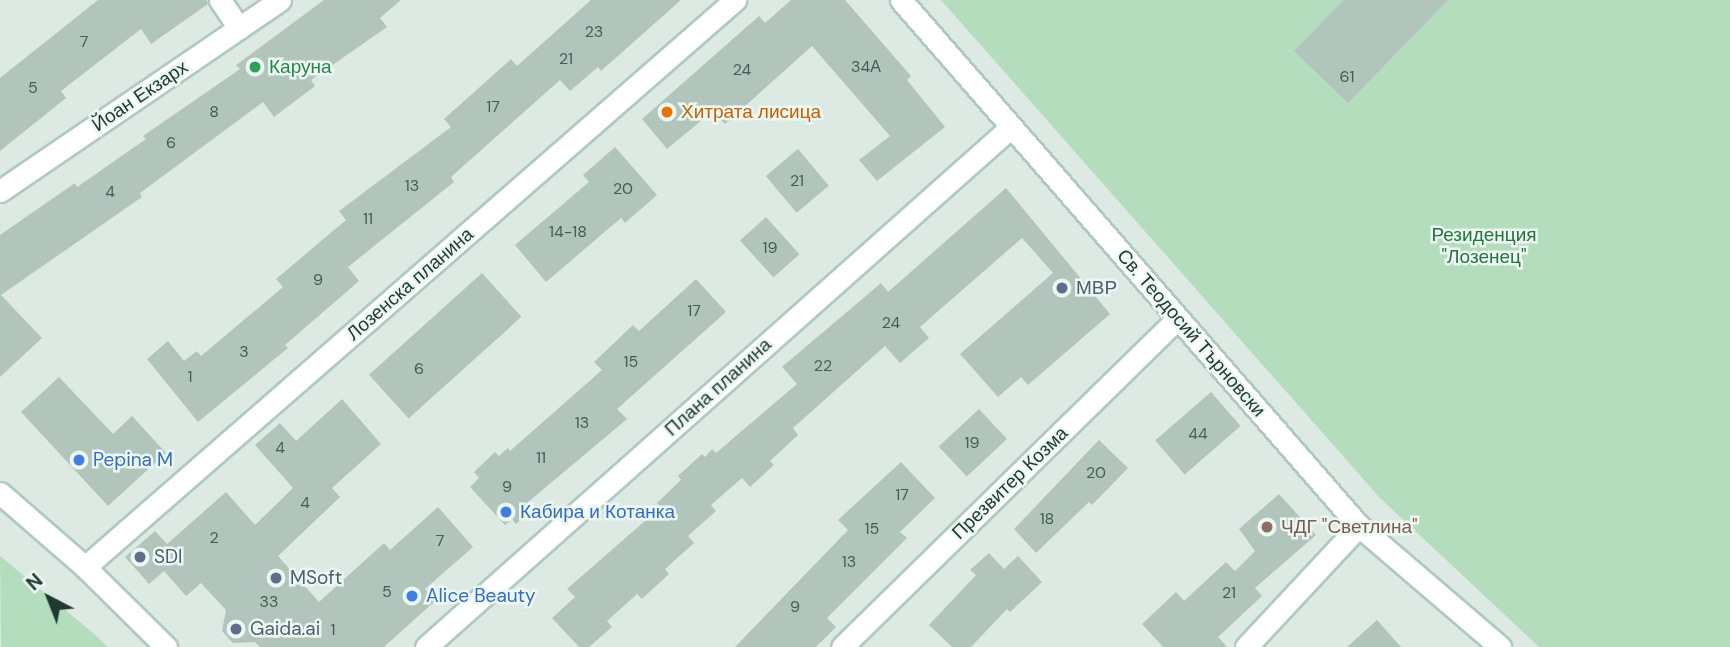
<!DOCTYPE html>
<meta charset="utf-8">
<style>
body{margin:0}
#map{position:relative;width:1730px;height:647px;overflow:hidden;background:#ddeae4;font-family:"DM Sans",sans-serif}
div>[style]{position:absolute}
.green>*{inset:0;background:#b4ddbe}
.building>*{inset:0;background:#b2c5bd;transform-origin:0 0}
.roads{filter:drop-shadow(2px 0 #b0cac0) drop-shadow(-2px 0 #b0cac0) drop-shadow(0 2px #b0cac0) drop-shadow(0 -2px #b0cac0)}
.street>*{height:21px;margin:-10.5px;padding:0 10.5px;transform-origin:10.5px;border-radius:10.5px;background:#fff}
.secondary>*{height:21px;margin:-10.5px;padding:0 10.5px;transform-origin:10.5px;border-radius:10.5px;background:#fff}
.dots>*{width:19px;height:19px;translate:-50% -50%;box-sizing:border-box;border:4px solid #edf7f2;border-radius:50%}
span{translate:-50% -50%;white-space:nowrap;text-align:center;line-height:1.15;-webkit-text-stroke:5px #edf7f2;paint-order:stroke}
.number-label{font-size:16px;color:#435d54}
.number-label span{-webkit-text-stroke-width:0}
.leisure-label{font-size:19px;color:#27864d}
.left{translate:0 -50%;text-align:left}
.street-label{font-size:19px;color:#1e3a31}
.food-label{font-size:19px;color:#c56008}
.park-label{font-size:19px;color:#267341}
.service-label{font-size:19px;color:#4e5e75}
.shop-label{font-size:19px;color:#366cbe}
.education-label{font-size:19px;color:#785e54}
.north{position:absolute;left:14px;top:563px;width:70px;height:70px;-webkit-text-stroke:5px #edf7f2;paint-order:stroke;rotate:318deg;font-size:19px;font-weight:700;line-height:28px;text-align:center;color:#1e3a31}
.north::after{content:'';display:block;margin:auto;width:24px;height:32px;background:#1e3a31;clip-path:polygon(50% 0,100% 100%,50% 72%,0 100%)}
</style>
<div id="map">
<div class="green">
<div style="clip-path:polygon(941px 0,1730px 0,1730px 647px,1539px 647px,1380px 498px)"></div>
<div style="clip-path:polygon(0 556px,92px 632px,108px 647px,1px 647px)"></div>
</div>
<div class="building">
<div style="clip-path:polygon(98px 0,207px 0,208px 4px,151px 44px,141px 29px,61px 91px,66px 98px,0 151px,0 78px)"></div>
<div style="clip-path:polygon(324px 0,401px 0,380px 18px,387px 27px,311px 80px,315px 86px,274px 117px,263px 102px,140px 193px,142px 197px,1px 295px,42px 338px,0 377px,0 235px,75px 183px,77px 187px,146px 139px,143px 136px,240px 69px,236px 65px)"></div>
<div style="clip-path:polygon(591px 0,681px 0,601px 71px,598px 67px,570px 91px,560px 80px,451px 177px,454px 182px,348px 267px,359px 281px,285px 345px,288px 348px,198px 422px,147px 359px,168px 341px,184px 361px,197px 351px,201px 356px,283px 287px,276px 279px,346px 220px,339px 211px,451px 127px,444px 119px,511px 59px,517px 66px)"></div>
<div style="clip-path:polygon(791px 0,845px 0,911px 76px,907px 80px,945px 127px,877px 181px,859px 160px,890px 136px,812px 46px,725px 124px,713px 111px,667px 149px,642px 119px,759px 16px,765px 23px)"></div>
<div style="clip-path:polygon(1344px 0,1448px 0,1348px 103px,1294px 51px)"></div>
<div style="clip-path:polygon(615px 147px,657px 195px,625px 223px,621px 218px,546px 282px,515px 245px,589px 182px,583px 175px)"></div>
<div style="left:798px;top:149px;width:48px;height:42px;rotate:50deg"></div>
<div style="clip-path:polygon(1006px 188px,1110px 314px,1028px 385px,1021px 377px,998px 397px,960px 354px,1053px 273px,1022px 238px,920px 327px,929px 338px,900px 363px,885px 346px,793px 428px,798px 435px,770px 461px,774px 465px,750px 487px,742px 478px,711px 505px,716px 511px,688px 536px,694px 543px,665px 569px,669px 574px,642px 599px,637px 594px,607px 621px,612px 627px,589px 647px,579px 647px,552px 618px,575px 597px,567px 589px,661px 507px,657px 503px,681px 480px,678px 476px,702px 454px,705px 457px,712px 449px,716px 453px,797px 384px,782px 367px,881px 283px,888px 292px)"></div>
<div style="left:766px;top:217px;width:50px;height:35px;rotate:48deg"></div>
<div style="left:482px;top:273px;width:59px;height:152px;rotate:48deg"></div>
<div style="clip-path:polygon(696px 279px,726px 312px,617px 409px,627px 419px,527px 503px,533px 508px,516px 524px,512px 519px,505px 525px,470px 487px,479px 478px,474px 472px,495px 452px,499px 456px,508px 448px,510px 451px,602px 370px,594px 362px,633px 325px,639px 331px)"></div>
<div style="clip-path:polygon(59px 377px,113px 434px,132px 416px,166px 453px,108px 506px,21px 412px)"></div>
<div style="left:1211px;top:392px;width:45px;height:74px;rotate:49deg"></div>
<div style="clip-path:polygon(342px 399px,381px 444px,332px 488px,340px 497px,278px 556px,319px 602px,384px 543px,390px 550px,438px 507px,473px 547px,425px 589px,435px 601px,384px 647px,260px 647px,255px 642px,233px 643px,222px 631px,226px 610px,201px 583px,186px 596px,164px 571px,149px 584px,125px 557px,155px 531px,167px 544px,226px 492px,255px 525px,293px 488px,255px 445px,280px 423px,296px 441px)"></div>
<div style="left:979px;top:409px;width:41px;height:55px;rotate:47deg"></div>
<div style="clip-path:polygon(1099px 440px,1128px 468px,1092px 505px,1089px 502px,1036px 553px,1014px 529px)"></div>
<div style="clip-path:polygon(901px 462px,935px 498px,900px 532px,907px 538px,827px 618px,836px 627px,816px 647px,735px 647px,848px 530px,838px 520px)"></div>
<div style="clip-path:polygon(1279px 494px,1316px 535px,1255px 588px,1262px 596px,1218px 637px,1227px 647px,1163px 647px,1142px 624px,1176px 592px,1184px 601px,1226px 562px,1235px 571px,1255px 551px,1239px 529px)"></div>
<div style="clip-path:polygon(989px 553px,1004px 569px,1018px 556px,1042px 582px,1010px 612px,1007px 609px,971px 647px,952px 647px,929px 625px,976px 575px,970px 570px)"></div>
<div style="clip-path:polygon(1377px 620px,1401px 647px,1347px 647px)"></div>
</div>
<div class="roads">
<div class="street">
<div style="left:220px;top:0;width:34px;rotate:56deg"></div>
<div style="left:901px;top:0;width:697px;rotate:48.95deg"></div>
<div style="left:1359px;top:526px;width:186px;rotate:40.6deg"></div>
<div style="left:0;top:191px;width:339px;rotate:-34.3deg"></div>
<div style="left:85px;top:567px;width:863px;rotate:-41.1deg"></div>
<div style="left:426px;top:647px;width:783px;rotate:-41.63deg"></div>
<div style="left:842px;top:647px;width:470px;rotate:-44.4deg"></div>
<div style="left:1246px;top:647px;width:166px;rotate:-47deg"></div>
</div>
<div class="secondary">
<div style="left:0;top:493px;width:113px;rotate:41deg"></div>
<div style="left:85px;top:567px;width:114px;rotate:44.6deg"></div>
</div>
</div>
<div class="dots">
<div style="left:255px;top:67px;background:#2e9e5b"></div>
<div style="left:667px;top:112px;background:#e8710a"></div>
<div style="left:1062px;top:288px;background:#5c6f8a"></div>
<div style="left:79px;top:460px;background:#3f7fe0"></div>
<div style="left:506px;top:512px;background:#3f7fe0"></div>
<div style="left:1267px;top:527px;background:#8d6e63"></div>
<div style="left:140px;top:557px;background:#5c6f8a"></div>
<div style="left:276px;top:578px;background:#5c6f8a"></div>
<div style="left:412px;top:596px;background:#3f7fe0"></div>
<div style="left:236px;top:629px;background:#5c6f8a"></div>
</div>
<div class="number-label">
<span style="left:594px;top:32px">23</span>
<span style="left:84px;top:42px">7</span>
<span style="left:566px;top:59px">21</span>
<span style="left:866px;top:67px">34А</span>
<span style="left:742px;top:70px">24</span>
<span style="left:1347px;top:77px">61</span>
<span style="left:33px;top:88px">5</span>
<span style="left:493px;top:107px">17</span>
<span style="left:214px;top:112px">8</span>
<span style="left:171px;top:143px">6</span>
<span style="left:797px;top:181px">21</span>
<span style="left:412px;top:186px">13</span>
<span style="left:623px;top:189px">20</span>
<span style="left:110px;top:192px">4</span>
<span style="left:368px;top:219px">11</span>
<span style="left:568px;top:232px">14-18</span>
<span style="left:770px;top:248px">19</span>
<span style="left:318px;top:280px">9</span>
<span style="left:694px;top:311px">17</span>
<span style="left:891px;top:323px">24</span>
<span style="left:244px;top:352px">3</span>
<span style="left:631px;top:362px">15</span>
<span style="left:823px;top:366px">22</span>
<span style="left:419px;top:369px">6</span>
<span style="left:190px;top:377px">1</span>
<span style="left:582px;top:423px">13</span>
<span style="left:1198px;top:434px">44</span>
<span style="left:972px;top:443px">19</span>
<span style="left:280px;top:448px">4</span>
<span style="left:541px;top:458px">11</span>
<span style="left:1096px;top:473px">20</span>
<span style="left:507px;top:487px">9</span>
<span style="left:902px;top:495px">17</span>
<span style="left:305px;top:503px">4</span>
<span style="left:1047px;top:519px">18</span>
<span style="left:872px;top:529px">15</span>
<span style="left:214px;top:538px">2</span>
<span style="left:440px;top:541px">7</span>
<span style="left:849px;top:562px">13</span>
<span style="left:387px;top:592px">5</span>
<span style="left:1229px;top:593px">21</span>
<span style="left:269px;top:602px">33</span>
<span style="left:795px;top:607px">9</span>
<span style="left:333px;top:630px">1</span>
</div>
<div class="leisure-label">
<span class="left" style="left:269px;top:67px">Каруна</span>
</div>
<div class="street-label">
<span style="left:140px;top:96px;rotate:-34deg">Йоан Екзарх</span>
<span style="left:410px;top:284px;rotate:-41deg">Лозенска планина</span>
<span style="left:1191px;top:333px;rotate:49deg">Св. Теодосий Търновски</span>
<span style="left:718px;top:387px;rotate:-42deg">Плана планина</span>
<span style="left:1010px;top:483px;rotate:-44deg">Презвитер Козма</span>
</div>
<div class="food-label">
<span class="left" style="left:681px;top:112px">Хитрата лисица</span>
</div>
<div class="park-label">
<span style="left:1484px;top:246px">Резиденция<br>"Лозенец"</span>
</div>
<div class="service-label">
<span class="left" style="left:1076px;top:288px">МВР</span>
<span class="left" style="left:154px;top:557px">SDI</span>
<span class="left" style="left:290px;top:578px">MSoft</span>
<span class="left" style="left:250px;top:629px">Gaida.ai</span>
</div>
<div class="shop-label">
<span class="left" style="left:93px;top:460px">Pepina M</span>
<span class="left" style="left:520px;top:512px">Кабира и Котанка</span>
<span class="left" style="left:426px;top:596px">Alice Beauty</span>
</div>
<div class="education-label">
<span class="left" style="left:1281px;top:527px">ЧДГ "Светлина"</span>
</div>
<div class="north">N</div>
</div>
